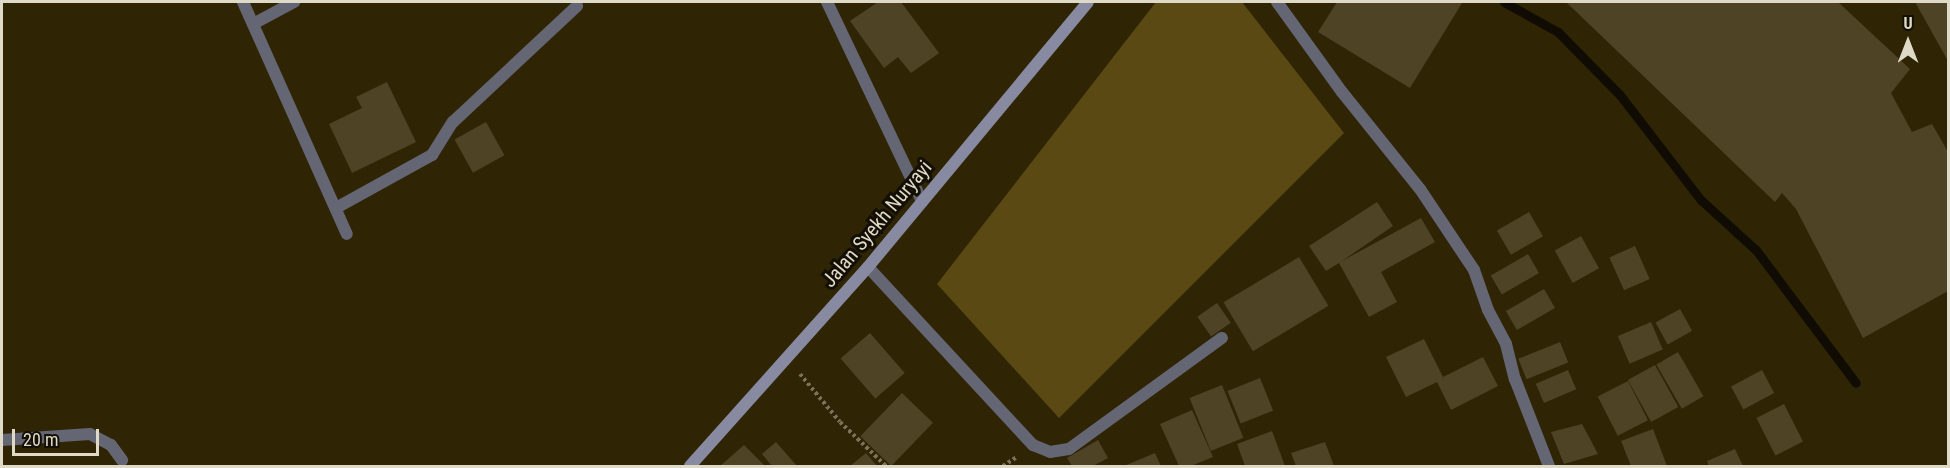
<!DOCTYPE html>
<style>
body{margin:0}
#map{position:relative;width:1950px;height:468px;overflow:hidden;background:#2f2505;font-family:"Roboto Condensed",sans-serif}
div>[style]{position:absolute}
.green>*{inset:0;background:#5b4914}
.stream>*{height:9px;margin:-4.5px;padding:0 4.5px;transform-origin:4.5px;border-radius:4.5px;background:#100c03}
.building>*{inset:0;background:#4e4325;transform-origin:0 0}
.path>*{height:4px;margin-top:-2px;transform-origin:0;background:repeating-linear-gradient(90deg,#7b7359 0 3px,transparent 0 6px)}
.minor>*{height:12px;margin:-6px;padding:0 6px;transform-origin:6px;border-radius:6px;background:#646674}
.secondary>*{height:12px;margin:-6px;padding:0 6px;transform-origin:6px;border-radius:6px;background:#878aa0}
span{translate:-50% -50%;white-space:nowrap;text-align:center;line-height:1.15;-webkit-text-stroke:6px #130f04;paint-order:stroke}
.street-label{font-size:20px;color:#dfd9c7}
.frame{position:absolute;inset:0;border:3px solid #dfd9c7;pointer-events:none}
.north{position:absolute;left:1878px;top:12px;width:60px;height:60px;-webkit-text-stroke:4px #130f04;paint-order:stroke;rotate:0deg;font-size:16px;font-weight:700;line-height:24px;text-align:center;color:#dfd9c7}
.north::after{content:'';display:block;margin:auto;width:21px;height:27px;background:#dfd9c7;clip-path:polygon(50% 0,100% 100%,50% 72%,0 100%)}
.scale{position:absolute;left:12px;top:429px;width:87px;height:27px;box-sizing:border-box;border:3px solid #dfd9c7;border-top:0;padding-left:8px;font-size:18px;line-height:21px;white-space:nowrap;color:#dfd9c7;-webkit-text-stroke:4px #130f04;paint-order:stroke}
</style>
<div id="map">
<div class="green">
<div style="clip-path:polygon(1156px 2px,1242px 2px,1344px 133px,1059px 418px,937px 284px)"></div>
</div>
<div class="stream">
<div style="left:1504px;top:2px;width:62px;rotate:29.1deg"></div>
<div style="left:1558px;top:32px;width:88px;rotate:45.5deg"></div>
<div style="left:1620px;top:95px;width:133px;rotate:52.4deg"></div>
<div style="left:1701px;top:200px;width:74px;rotate:42.3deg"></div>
<div style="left:1756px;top:250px;width:166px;rotate:53.1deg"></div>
</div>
<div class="building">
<div style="clip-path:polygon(878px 2px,901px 2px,939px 53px,911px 73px,898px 57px,884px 68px,850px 21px)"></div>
<div style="clip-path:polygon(1337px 2px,1460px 2px,1462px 3px,1410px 88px,1318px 32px)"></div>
<div style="clip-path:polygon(1566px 2px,1838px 2px,1910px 69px,1891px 93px,1912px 132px,1932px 124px,1948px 152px,1948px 291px,1863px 338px,1796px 209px,1782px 193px,1775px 202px)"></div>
<div style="clip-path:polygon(1915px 2px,1948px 2px,1948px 61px)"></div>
<div style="clip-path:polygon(387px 82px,416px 142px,352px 173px,329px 124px,362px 108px,356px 97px)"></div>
<div style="left:486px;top:122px;width:38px;height:36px;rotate:61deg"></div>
<div style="clip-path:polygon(1377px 202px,1393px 226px,1342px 261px,1421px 218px,1435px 242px,1381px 272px,1397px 302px,1369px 317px,1339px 263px,1326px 271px,1309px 246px)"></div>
<div style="left:1529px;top:212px;width:28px;height:37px;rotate:60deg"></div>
<div style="left:1581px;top:236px;width:37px;height:30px;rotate:61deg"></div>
<div style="left:1635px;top:246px;width:36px;height:28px;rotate:66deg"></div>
<div style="left:1528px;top:254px;width:22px;height:43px;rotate:60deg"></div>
<div style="left:1299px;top:257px;width:57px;height:88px;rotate:59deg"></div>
<div style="left:1544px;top:289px;width:22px;height:44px;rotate:60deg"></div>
<div style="left:1217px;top:303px;width:24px;height:24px;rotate:55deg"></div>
<div style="left:1680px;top:309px;width:25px;height:28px;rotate:61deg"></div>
<div style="left:1651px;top:322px;width:30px;height:36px;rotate:67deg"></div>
<div style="left:870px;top:333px;width:53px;height:39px;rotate:49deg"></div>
<div style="clip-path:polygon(1424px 339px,1443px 377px,1483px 357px,1498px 386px,1451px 410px,1437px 382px,1406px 397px,1386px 357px)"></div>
<div style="left:1560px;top:342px;width:22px;height:45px;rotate:68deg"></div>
<div style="left:1678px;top:352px;width:51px;height:25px;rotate:60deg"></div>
<div style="left:1655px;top:365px;width:48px;height:31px;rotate:61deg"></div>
<div style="left:1568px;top:370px;width:21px;height:35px;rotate:67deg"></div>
<div style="left:1762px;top:370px;width:26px;height:35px;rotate:62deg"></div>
<div style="left:1260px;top:378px;width:35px;height:35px;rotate:68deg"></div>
<div style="left:1628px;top:381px;width:44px;height:34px;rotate:63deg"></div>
<div style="left:1222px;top:385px;width:57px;height:35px;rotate:68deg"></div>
<div style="left:902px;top:393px;width:43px;height:60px;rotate:44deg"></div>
<div style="left:1784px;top:404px;width:42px;height:31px;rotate:63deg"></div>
<div style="clip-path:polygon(1192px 410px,1213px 457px,1191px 466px,1179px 466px,1160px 424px)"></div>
<div style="clip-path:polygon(1582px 424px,1598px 454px,1564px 464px,1551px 432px)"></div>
<div style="clip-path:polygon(1653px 429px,1667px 466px,1631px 466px,1621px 441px)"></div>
<div style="clip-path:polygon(1272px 431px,1285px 466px,1245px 466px,1237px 444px)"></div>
<div style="clip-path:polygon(1098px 440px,1108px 458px,1093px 466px,1072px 466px,1067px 458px)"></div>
<div style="clip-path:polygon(776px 442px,797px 466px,772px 466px,762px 454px)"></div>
<div style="clip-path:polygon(1325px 442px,1334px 466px,1296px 466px,1291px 453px)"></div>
<div style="clip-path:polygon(744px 445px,765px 466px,720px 466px)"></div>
<div style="clip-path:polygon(1735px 449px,1743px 466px,1709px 466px,1707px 461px)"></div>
<div style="clip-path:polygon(866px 453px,877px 466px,850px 466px)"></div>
<div style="clip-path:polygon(1155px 453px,1161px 466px,1124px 466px)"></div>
</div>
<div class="path">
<div style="left:800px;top:374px;width:62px;rotate:50.2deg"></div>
<div style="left:840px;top:422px;width:64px;rotate:43.7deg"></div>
<div style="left:1003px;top:466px;width:17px;rotate:-33deg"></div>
</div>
<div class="minor">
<div style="left:243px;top:2px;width:254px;rotate:65.9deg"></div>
<div style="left:827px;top:2px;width:221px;rotate:64.5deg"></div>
<div style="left:1277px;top:2px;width:111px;rotate:54.2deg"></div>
<div style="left:1342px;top:92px;width:124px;rotate:51.2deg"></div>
<div style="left:1420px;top:189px;width:97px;rotate:56.3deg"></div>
<div style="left:1474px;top:270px;width:42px;rotate:70.7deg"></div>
<div style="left:1488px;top:310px;width:38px;rotate:62deg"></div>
<div style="left:1506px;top:344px;width:36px;rotate:76deg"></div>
<div style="left:1515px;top:379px;width:93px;rotate:68.7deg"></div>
<div style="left:253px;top:24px;width:47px;rotate:-28.2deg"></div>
<div style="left:336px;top:208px;width:110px;rotate:-28.9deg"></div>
<div style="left:432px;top:155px;width:39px;rotate:-58deg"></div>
<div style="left:453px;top:122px;width:170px;rotate:-43.1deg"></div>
<div style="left:868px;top:267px;width:243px;rotate:47.2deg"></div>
<div style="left:1033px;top:445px;width:18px;rotate:22deg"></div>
<div style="left:1050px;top:452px;width:19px;rotate:-9deg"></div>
<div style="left:1069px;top:449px;width:189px;rotate:-36deg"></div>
<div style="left:2px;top:440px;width:88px;rotate:-3.9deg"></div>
<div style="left:90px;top:434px;width:24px;rotate:28deg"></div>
<div style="left:111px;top:445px;width:19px;rotate:54deg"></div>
</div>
<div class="secondary">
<div style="left:690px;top:466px;width:267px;rotate:-48.2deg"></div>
<div style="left:868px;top:267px;width:344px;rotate:-50.3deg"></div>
</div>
<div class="street-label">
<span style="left:877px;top:224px;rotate:-50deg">Jalan Syekh Nuryayi</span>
</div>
<div class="frame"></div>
<div class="north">U</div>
<div class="scale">20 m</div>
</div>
